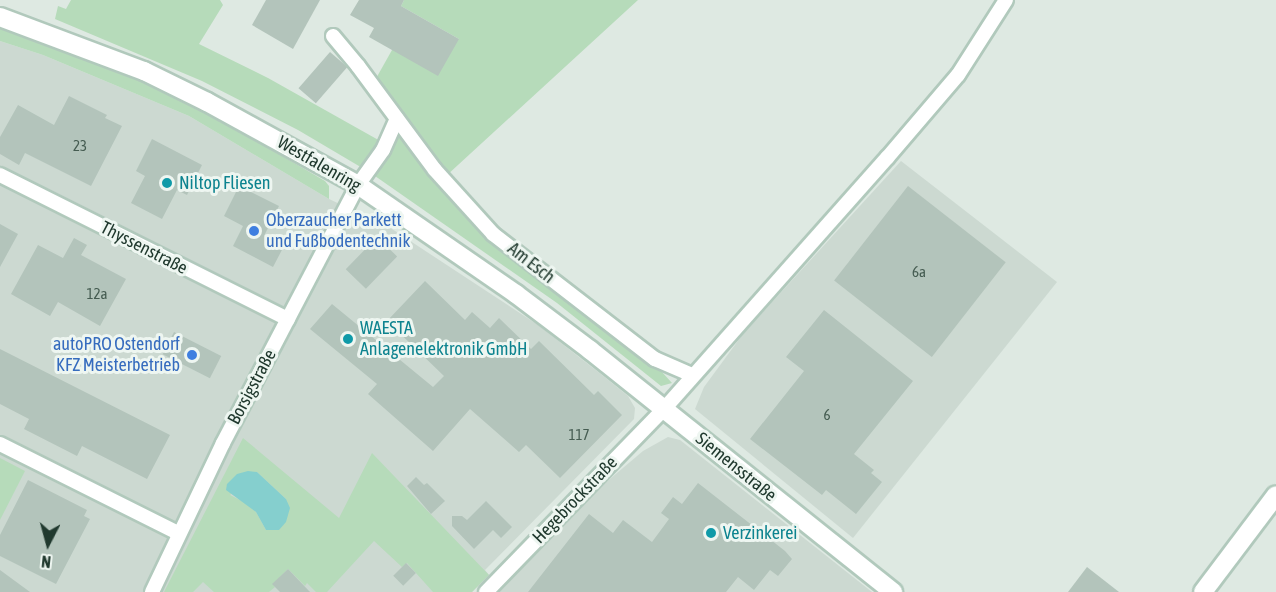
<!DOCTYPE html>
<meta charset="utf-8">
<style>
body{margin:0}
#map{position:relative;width:1276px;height:592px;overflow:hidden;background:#dee9e2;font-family:"Asap Condensed",sans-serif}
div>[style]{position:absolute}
.built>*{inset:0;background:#ccd9d1}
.green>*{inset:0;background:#b6dbba}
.water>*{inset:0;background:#85cfce}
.building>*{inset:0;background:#b3c4bb;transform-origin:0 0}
.roads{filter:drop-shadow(2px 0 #b1c9bc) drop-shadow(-2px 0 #b1c9bc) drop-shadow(0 2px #b1c9bc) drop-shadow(0 -2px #b1c9bc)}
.street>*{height:14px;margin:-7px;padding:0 7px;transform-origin:7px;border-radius:7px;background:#fff}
.secondary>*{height:18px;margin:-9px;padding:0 9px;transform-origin:9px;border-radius:9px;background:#fff}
.dots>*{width:16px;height:16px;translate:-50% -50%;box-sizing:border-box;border:3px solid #eef6f1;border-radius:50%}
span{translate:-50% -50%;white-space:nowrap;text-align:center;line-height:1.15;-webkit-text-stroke:6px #eef6f1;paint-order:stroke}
.number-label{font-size:15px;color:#455c51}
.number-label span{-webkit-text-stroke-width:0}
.street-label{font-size:18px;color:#20392e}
.culture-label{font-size:18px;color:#0d838f}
.left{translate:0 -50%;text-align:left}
.shop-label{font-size:18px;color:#366cbe}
.right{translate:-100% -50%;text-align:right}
.north{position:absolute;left:18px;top:514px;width:60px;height:60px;-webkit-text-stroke:4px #eef6f1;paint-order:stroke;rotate:186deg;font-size:16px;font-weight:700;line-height:24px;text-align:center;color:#20392e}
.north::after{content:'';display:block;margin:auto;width:21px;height:27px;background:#20392e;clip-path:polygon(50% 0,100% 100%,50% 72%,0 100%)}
</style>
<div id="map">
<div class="built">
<div style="clip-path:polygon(0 41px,43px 55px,189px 116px,329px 199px,389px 227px,538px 325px,602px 375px,628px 396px,635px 408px,634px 419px,485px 570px,489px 575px,472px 592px,0 592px)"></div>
<div style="clip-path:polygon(901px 161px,1057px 282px,853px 538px,695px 409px,704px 387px,743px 334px)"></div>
<div style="clip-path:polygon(668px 437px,680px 440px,872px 592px,497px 592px,604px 484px,643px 451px)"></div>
</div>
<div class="green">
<div style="clip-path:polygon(71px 0,220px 0,223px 5px,199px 44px,268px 78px,382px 142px,364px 169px,298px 130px,202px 81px,55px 19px,58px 6px,66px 9px)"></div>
<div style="clip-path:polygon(404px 0,638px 0,446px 176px,374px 82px,392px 50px,459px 39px,401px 6px)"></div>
<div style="clip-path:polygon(0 25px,154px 85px,195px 105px,325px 181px,329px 186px,329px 199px,189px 116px,43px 55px,0 41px)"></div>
<div style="clip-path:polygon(406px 136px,491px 239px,661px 371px,672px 383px,661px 386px,557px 303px,375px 176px,394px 139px)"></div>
<div style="clip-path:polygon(evenodd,243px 438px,339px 518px,372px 453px,489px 575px,472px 592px,433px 592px,407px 563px,402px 567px,374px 541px,327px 592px,316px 592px,307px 583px,305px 586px,288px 569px,273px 584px,275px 587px,269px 592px,214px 592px,203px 582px,193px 592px,164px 592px,243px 438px,257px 472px,286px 499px,279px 530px,266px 530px,256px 512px,244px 502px,230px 495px,257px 472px)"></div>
<div style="clip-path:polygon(0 458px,25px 471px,0 520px)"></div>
</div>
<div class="water">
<div style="clip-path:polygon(248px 471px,257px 472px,286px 499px,290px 508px,286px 522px,279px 530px,266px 530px,256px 512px,226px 490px,227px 484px,237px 474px)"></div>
</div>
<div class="building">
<div style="clip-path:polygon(266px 0,320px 0,293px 49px,252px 25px)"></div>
<div style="clip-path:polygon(359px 0,404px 0,401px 6px,459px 39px,438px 76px,369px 37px,374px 28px,350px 15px)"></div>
<div style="left:330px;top:52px;width:23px;height:48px;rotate:41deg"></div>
<div style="clip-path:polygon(69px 96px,107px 115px,105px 118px,122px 126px,91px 186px,25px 153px,19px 165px,0 154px,0 137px,18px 105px,54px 125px)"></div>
<div style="clip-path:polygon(152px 139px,202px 165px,187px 195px,177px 190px,162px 219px,131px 203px,145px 176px,136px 171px)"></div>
<div style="clip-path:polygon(239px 186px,279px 206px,264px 236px,284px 246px,273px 267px,233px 246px,243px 226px,224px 216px)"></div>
<div style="left:908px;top:186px;width:124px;height:120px;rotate:38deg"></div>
<div style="clip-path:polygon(0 224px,18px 234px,0 267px)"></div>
<div style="left:377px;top:237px;width:28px;height:45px;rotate:44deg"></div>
<div style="clip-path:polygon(74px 238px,87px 245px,81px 255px,126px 279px,100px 326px,58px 302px,50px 316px,11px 294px,38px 245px,63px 258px)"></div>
<div style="clip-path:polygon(425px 281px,465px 320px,472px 312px,490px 328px,499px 318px,531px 349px,539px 341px,594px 395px,598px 391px,622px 415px,560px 478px,526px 445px,519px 452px,470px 409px,433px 451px,368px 394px,377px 384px,310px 329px,332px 304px,433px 387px,444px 376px,387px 321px)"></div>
<div style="clip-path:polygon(824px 310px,913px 381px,854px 454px,874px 470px,871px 473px,882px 482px,856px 514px,826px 490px,822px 495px,750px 439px,804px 371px,786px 357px)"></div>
<div style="left:174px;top:332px;width:53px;height:25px;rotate:27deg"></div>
<div style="clip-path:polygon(0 349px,170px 435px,147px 479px,82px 446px,77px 456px,24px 429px,29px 419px,0 404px)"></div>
<div style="clip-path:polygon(416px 477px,424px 485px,427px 483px,445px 501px,431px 514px,407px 486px)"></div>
<div style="clip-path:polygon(28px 480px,87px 510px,84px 516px,90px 519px,56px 584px,0 556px,0 535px)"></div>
<div style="clip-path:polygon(698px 483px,785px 551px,792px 559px,778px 576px,770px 570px,754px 590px,738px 577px,726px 592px,528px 592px,589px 514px,613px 533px,623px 520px,652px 542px,669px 519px,661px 513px,673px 497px,682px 504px)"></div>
<div style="clip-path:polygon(486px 501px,512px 527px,501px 538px,493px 530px,474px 549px,452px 526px,452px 516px,462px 516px,467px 520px)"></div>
<div style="left:406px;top:563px;width:14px;height:18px;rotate:45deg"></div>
<div style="clip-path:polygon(1087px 567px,1119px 592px,1068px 592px)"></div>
<div style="clip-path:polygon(288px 569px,310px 592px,280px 592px,272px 584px)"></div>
<div style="clip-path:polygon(0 570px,30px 592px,0 592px)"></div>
</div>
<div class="roads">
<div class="street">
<div style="left:333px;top:36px;width:39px;rotate:50deg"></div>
<div style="left:358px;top:66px;width:129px;rotate:53.5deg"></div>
<div style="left:435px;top:170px;width:86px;rotate:47.8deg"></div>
<div style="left:493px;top:234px;width:205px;rotate:37.7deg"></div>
<div style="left:655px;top:359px;width:40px;rotate:23.4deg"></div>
<div style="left:0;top:175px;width:322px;rotate:26.6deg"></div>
<div style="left:0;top:444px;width:199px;rotate:26.6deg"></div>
<div style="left:152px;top:592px;width:165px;rotate:-64.5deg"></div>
<div style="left:223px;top:443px;width:291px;rotate:-62.4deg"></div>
<div style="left:358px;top:185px;width:43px;rotate:-54.5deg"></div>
<div style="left:383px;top:150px;width:34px;rotate:-66deg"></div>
<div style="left:486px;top:592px;width:255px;rotate:-45.8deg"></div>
<div style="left:664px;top:409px;width:336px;rotate:-48.4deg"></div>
<div style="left:887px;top:158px;width:109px;rotate:-49.5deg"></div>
<div style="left:958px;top:75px;width:89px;rotate:-57.4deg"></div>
</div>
<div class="secondary">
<div style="left:0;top:17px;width:154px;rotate:20.6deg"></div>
<div style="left:144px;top:71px;width:70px;rotate:26.2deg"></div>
<div style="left:207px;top:102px;width:172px;rotate:28.8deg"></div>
<div style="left:358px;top:185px;width:192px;rotate:34.6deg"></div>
<div style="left:516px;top:294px;width:93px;rotate:37.1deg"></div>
<div style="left:590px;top:350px;width:388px;rotate:38.6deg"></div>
<div style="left:1203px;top:592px;width:121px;rotate:-53deg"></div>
</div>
</div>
<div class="dots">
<div style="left:167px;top:183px;background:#0f9aa8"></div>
<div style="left:254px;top:231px;background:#3f7fe0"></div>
<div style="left:348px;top:339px;background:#0f9aa8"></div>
<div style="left:192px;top:355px;background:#3f7fe0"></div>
<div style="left:711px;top:533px;background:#0f9aa8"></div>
</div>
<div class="number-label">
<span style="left:80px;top:146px">23</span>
<span style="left:919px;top:272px">6a</span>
<span style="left:97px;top:294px">12a</span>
<span style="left:827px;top:415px">6</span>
<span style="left:579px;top:435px">117</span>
</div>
<div class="street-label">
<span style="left:319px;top:164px;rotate:30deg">Westfalenring</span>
<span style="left:144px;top:248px;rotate:27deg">Thyssenstraße</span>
<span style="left:531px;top:263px;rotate:38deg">Am Esch</span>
<span style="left:252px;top:387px;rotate:-62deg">Borsigstraße</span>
<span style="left:736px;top:467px;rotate:39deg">Siemensstraße</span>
<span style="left:575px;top:500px;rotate:-46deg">Hegebrockstraße</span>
</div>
<div class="culture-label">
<span class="left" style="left:179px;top:183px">Niltop Fliesen</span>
<span class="left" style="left:360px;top:339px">WAESTA<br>Anlagenelektronik GmbH</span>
<span class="left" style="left:723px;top:533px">Verzinkerei</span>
</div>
<div class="shop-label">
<span class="left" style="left:266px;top:231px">Oberzaucher Parkett<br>und Fußbodentechnik</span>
<span class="right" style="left:180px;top:355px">autoPRO Ostendorf<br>KFZ Meisterbetrieb</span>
</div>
<div class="north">N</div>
</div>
